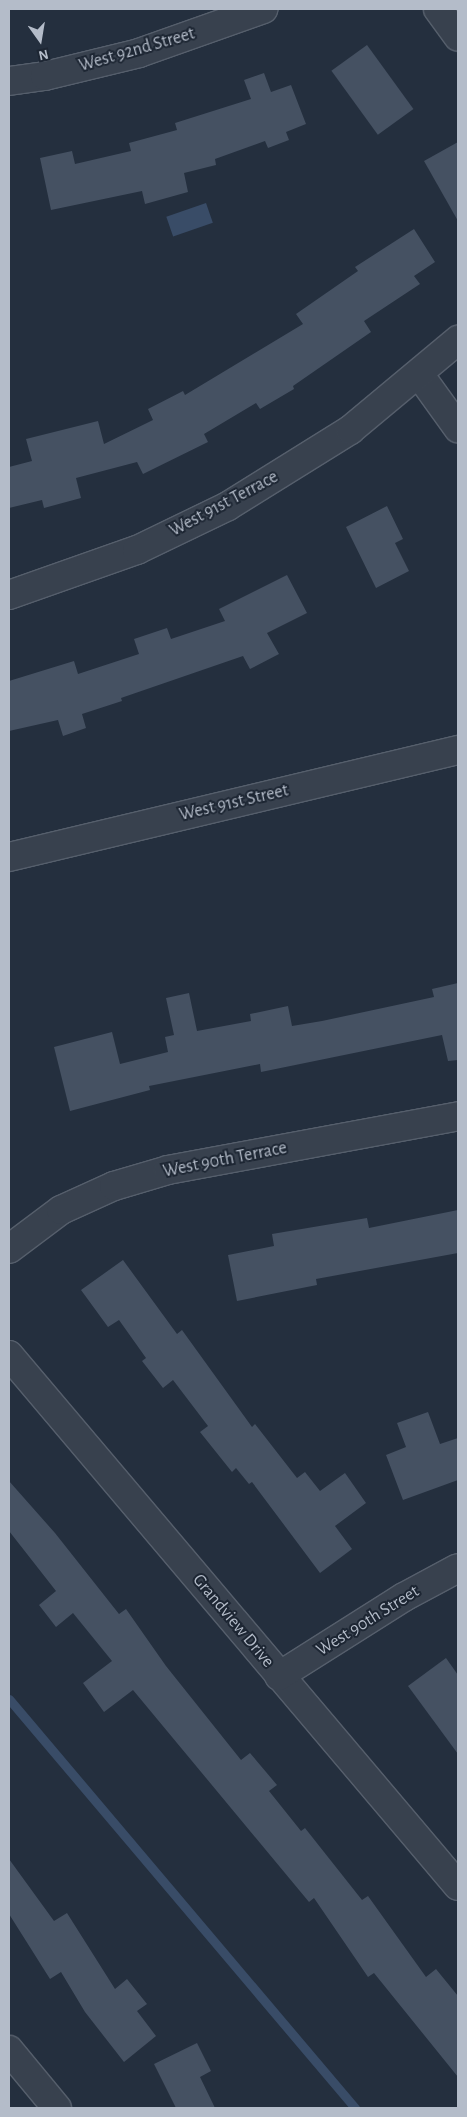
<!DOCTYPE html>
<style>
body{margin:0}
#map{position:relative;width:467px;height:2117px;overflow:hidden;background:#242f3e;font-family:"Alegreya Sans",sans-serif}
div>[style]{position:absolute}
.water>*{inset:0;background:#394c67;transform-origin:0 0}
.stream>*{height:9px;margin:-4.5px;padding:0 4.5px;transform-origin:4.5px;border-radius:4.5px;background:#394c67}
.building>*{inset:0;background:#455162;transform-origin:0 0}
.roads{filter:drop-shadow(1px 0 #565f6c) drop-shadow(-1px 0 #565f6c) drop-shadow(0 1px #565f6c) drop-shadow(0 -1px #565f6c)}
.minor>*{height:28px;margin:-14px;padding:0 14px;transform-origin:14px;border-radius:14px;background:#38414e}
.tertiary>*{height:28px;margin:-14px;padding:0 14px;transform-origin:14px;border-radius:14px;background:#38414e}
span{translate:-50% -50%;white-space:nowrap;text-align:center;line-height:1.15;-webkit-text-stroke:4px #1d2633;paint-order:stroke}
.street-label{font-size:18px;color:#b4bcc9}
.frame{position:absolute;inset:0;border:10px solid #b4bcc9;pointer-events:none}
.north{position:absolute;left:15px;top:15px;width:50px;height:50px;-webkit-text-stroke:4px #1d2633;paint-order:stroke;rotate:167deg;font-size:14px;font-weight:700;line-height:20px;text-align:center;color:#b4bcc9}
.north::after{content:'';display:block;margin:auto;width:18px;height:22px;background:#b4bcc9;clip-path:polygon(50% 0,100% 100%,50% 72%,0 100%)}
</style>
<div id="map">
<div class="water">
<div style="left:206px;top:203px;width:21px;height:42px;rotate:71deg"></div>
</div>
<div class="stream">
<div style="left:9px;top:1699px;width:536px;rotate:49.77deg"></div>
</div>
<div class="building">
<div style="left:367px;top:45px;width:79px;height:44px;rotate:54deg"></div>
<div style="clip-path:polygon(264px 73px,271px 92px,291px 85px,306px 124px,286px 132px,289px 140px,268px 148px,265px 141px,215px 159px,216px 165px,184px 173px,188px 192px,145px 204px,142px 191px,51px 210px,40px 158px,72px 151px,75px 164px,131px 151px,129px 143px,177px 130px,175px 123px,251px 99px,244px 80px)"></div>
<div style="clip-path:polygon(458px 142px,458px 221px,424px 161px)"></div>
<div style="clip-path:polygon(414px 229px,435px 262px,414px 276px,420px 284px,364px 321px,371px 332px,293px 386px,294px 389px,260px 409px,256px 403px,204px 434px,208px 442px,143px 474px,137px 462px,76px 478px,81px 498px,44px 508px,42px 500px,9px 508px,9px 467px,32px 461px,26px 439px,98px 421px,104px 444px,153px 420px,148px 409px,183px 391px,185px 395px,303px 324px,296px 314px,358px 271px,355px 267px)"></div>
<div style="clip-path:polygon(387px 506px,403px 539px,395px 543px,409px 571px,376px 588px,346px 527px)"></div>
<div style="clip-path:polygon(287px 575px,307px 613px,267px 633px,279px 654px,250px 669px,243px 656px,121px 698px,122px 701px,82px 714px,86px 728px,63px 736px,58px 720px,9px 731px,9px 681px,74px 661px,78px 674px,139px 654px,134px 639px,167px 628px,171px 639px,225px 621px,219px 609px)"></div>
<div style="clip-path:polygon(458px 983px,458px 1060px,448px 1061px,442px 1035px,261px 1072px,260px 1064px,149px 1086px,150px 1090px,70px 1111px,54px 1047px,112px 1032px,120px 1064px,168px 1052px,165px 1037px,174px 1035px,166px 998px,189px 993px,197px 1031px,251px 1021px,250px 1014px,288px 1006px,292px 1026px,322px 1021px,434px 997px,432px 989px)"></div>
<div style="clip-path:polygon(458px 1210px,458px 1253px,316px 1279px,317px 1285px,237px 1301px,228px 1255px,274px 1246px,272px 1234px,367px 1218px,369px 1228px)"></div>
<div style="clip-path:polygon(123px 1260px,177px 1334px,182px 1330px,252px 1427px,255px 1424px,297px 1478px,305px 1472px,320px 1491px,345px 1473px,366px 1503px,335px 1526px,352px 1549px,320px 1573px,252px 1482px,249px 1484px,236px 1468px,232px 1472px,200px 1432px,208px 1426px,173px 1380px,163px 1388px,142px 1361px,146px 1358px,119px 1320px,108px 1327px,81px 1290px)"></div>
<div style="clip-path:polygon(428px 1412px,440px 1444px,458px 1438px,458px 1480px,403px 1500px,386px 1455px,406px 1447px,397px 1423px)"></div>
<div style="clip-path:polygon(9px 1481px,55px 1533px,119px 1614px,126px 1609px,166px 1666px,241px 1760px,250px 1753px,277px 1785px,269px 1791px,301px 1831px,305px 1828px,362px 1900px,368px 1896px,426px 1977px,436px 1969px,458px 1996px,458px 2077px,374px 1973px,368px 1977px,314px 1898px,309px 1902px,133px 1690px,104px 1712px,83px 1683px,112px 1661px,73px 1613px,56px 1627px,39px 1605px,56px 1591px,9px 1531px)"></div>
<div style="clip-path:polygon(446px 1658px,458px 1675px,458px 1754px,408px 1686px)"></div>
<div style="clip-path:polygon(9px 1859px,54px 1921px,67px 1913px,115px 1989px,127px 1979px,147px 2004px,137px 2011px,156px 2036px,124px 2062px,85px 2012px,61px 1972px,50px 1979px,9px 1914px)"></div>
<div style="clip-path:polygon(197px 2043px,211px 2071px,200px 2077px,215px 2108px,176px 2108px,154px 2064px)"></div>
</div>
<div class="roads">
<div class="minor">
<div style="left:438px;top:9px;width:34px;rotate:54deg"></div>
<div style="left:9px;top:81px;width:36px;rotate:-8deg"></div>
<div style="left:45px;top:76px;width:97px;rotate:-13.7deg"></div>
<div style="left:139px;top:53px;width:132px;rotate:-19.5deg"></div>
<div style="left:419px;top:374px;width:67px;rotate:54.2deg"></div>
<div style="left:9px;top:595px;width:136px;rotate:-19.4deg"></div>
<div style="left:137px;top:550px;width:101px;rotate:-25.8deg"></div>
<div style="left:228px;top:506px;width:144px;rotate:-31.9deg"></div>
<div style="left:350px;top:430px;width:141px;rotate:-39.8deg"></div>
<div style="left:9px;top:1249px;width:65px;rotate:-36.9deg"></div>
<div style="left:61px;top:1210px;width:58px;rotate:-24.4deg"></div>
<div style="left:114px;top:1186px;width:56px;rotate:-16.5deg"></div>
<div style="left:168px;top:1170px;width:295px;rotate:-10.5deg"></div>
<div style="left:9px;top:1355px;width:695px;rotate:49.78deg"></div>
<div style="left:279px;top:1676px;width:148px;rotate:-32.3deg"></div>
<div style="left:404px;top:1597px;width:61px;rotate:-28.2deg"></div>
<div style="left:9px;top:2050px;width:75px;rotate:50.4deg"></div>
</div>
<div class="tertiary">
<div style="left:9px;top:857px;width:462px;rotate:-13.4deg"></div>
</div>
</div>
<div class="street-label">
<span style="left:137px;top:50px;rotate:-16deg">West 92nd Street</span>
<span style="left:224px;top:504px;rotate:-28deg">West 91st Terrace</span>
<span style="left:234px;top:803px;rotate:-13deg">West 91st Street</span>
<span style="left:225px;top:1160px;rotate:-11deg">West 90th Terrace</span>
<span style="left:233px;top:1621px;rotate:50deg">Grandview Drive</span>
<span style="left:368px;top:1621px;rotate:-32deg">West 90th Street</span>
</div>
<div class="frame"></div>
<div class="north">N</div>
</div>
